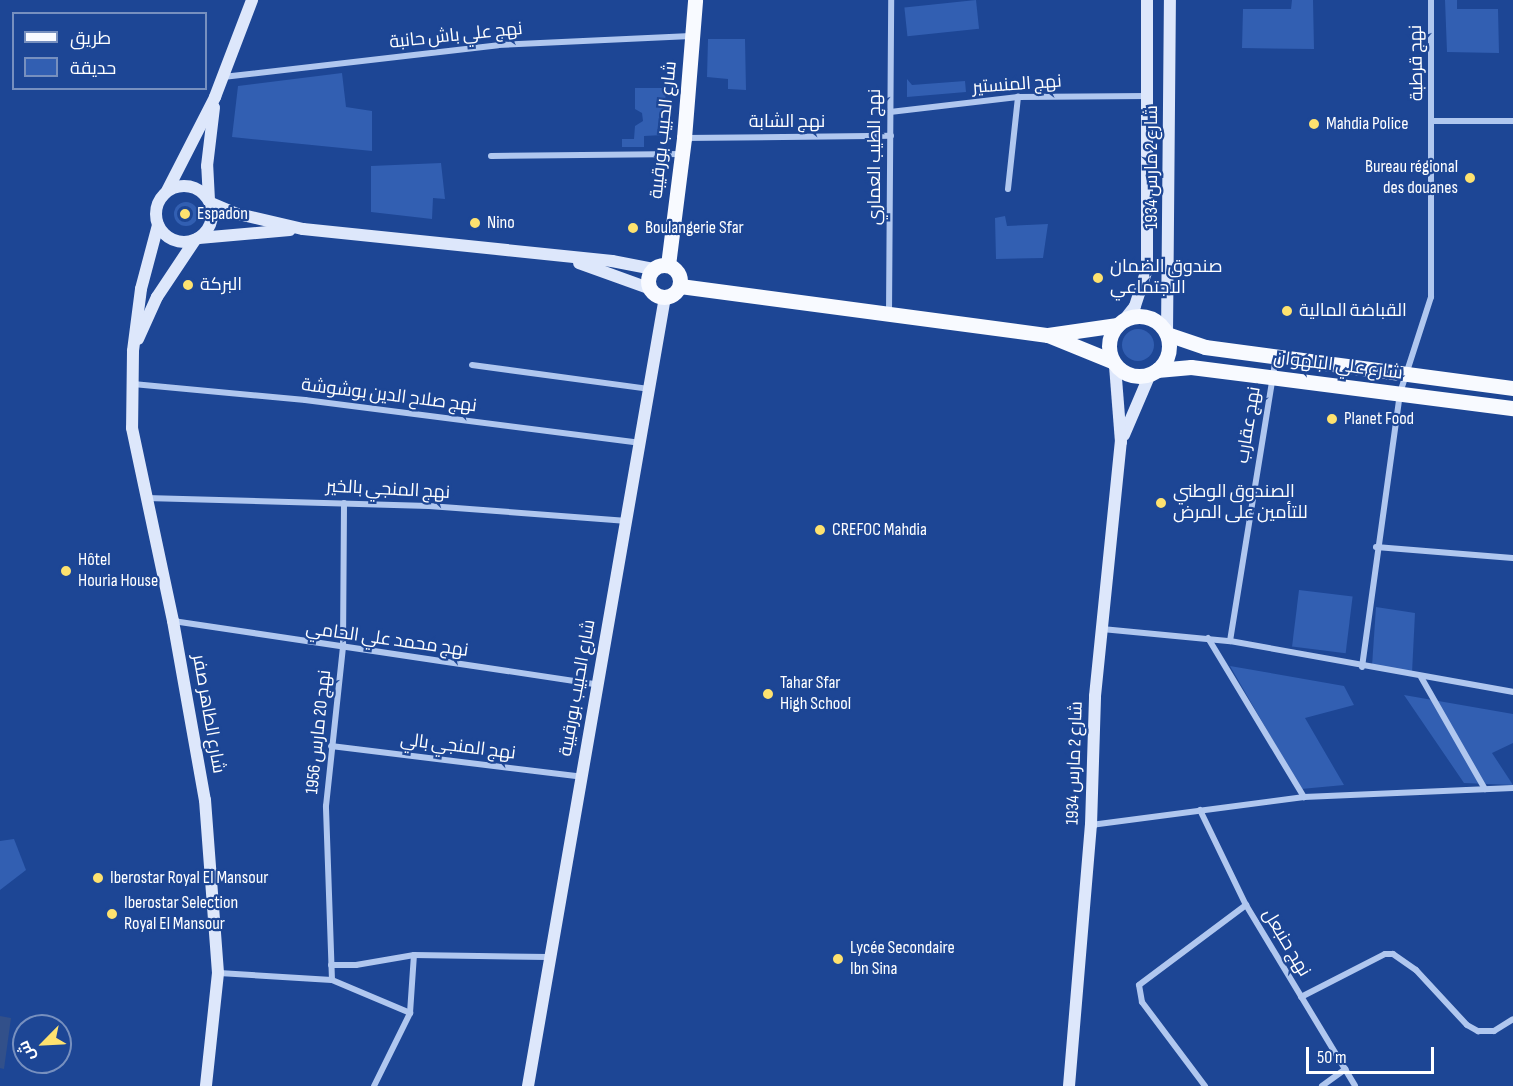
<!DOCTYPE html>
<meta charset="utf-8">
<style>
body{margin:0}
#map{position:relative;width:1513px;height:1086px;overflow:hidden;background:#1d4695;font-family:"Sofia Sans Condensed",Cairo,sans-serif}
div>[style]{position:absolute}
.green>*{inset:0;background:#325fb2;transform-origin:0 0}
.round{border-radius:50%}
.water>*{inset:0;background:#32508a}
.street>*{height:6px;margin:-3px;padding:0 3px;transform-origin:3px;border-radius:3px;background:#b0c7ef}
.secondary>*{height:12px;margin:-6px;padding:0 6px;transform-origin:6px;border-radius:6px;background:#dde7fb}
.secondary>.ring{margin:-6px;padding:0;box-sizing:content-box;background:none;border:12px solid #dde7fb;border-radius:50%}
.primary>*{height:15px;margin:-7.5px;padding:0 7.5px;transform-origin:7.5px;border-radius:7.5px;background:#f8faff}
.primary>.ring{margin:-7.5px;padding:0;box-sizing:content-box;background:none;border:15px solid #f8faff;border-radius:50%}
.dots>*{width:16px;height:16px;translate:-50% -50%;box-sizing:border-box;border:3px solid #1d4695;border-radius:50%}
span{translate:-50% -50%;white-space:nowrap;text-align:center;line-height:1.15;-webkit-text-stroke:4.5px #1d4695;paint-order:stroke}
.street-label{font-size:18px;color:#fff}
.poi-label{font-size:18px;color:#fff}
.left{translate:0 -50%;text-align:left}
.right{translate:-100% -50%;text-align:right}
.legend{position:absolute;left:12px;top:12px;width:195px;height:78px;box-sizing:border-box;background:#1d4695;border:2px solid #7790bf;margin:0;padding:8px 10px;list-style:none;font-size:18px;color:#fff}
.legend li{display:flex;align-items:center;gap:12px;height:30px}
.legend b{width:30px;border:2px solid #7790bf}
.north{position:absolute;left:12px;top:1014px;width:60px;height:60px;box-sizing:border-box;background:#1d4695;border:2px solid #7790bf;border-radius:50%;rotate:246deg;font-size:16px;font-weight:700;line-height:24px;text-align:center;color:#fff}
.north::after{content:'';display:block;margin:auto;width:21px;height:27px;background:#fee26f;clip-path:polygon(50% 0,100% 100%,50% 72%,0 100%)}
.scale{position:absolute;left:1306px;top:1047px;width:128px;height:27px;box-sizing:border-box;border:3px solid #fff;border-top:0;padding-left:8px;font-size:18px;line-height:21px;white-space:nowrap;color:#fff;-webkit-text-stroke:4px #1d4695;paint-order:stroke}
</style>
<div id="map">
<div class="green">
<div style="left:976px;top:0;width:29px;height:72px;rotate:84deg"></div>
<div style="clip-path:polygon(1292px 0,1313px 0,1314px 49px,1242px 48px,1243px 9px,1291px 9px)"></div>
<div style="clip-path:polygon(1445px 0,1457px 0,1457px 9px,1498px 9px,1499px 53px,1447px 52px)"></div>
<div style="clip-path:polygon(708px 39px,745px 39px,746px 90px,728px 89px,728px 79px,707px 77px)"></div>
<div style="clip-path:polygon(342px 73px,346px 107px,372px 111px,372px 151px,232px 137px,238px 86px)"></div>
<div style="clip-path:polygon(907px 79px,912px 85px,965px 81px,966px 92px,907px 97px)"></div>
<div style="clip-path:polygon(635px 88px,666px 88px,663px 135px,644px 136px,644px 147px,622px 147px,622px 139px,634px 139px,635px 126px,643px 121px,642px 113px,635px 109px)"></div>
<div style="clip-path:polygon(441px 163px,445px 199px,433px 198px,432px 219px,371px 212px,371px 166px)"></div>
<div class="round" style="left:174px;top:202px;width:24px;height:24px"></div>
<div style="clip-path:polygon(1005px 216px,1007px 226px,1048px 224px,1043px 258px,996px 259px,995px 218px)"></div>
<div class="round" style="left:1122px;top:329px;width:32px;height:32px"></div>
<div style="left:1299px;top:590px;width:54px;height:57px;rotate:7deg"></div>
<div style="clip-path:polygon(1376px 607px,1415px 613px,1412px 673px,1372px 666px)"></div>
<div style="clip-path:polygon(1230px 666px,1344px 686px,1354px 705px,1305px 718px,1344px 785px,1301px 789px)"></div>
<div style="clip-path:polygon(1404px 695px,1513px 714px,1513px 743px,1492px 753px,1513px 785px,1464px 783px)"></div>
<div style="clip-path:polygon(14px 839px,26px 870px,0 890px,0 841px)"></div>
</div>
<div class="water">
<div style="clip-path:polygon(0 1016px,11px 1018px,4px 1069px,0 1068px)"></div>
</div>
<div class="street">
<div style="left:223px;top:77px;width:277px;rotate:-6.6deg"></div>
<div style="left:498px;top:45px;width:193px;rotate:-2.7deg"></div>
<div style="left:890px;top:112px;width:129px;rotate:-6.7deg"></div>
<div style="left:1018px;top:97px;width:129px;rotate:-0.4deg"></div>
<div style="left:1433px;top:121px;width:80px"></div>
<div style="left:684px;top:138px;width:207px;rotate:-0.6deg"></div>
<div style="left:491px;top:156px;width:191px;rotate:-0.6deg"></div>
<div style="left:1008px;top:189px;width:93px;rotate:-83.8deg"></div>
<div style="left:889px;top:314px;width:314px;rotate:-89.6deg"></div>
<div style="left:472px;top:365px;width:180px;rotate:7.7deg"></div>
<div style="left:133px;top:384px;width:173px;rotate:5.3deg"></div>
<div style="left:305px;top:400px;width:339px;rotate:7.3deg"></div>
<div style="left:146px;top:498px;width:283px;rotate:1.6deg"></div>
<div style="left:429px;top:506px;width:199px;rotate:4.3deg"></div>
<div style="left:1376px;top:547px;width:137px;rotate:4.6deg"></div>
<div style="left:173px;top:621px;width:429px;rotate:8.5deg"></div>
<div style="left:1102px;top:629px;width:129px;rotate:5.4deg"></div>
<div style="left:1230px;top:641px;width:288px;rotate:10.2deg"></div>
<div style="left:1208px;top:638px;width:186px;rotate:58.9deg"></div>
<div style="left:1230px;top:641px;width:288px;rotate:-80.8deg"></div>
<div style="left:1362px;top:667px;width:277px;rotate:-82.1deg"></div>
<div style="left:1400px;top:393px;width:101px;rotate:-72.1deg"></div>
<div style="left:1431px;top:297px;width:297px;rotate:-90deg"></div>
<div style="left:1421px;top:677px;width:129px;rotate:60.3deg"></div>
<div style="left:331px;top:746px;width:253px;rotate:7deg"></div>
<div style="left:1200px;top:810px;width:106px;rotate:64.2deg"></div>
<div style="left:1246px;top:905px;width:211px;rotate:58.9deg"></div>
<div style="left:1091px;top:825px;width:215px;rotate:-7.5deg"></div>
<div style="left:1304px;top:797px;width:209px;rotate:-2.5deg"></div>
<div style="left:331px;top:965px;width:25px"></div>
<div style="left:356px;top:965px;width:59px;rotate:-9.8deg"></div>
<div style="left:414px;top:955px;width:134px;rotate:0.9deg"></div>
<div style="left:219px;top:973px;width:113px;rotate:3.5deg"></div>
<div style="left:332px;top:980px;width:85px;rotate:22.9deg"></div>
<div style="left:332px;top:980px;width:174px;rotate:-92deg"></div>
<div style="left:326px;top:806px;width:159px;rotate:-83.9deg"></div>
<div style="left:343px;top:648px;width:145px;rotate:-89.6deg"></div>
<div style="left:1301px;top:997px;width:94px;rotate:-27.1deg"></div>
<div style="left:1385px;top:954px;width:8px"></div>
<div style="left:1393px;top:954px;width:28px;rotate:35deg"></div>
<div style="left:1416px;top:970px;width:75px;rotate:47.2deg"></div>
<div style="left:1467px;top:1025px;width:13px;rotate:29deg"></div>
<div style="left:1478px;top:1031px;width:16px"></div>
<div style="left:1494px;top:1031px;width:22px;rotate:-32deg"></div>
<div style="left:374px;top:1086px;width:81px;rotate:-63.7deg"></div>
<div style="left:410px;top:1013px;width:58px;rotate:-86.1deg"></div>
<div style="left:1205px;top:1086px;width:105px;rotate:-126.9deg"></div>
<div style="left:1142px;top:1002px;width:17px;rotate:-100deg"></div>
<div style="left:1139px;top:985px;width:134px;rotate:-36.8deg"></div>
<div style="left:1322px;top:1086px;width:29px;rotate:-36deg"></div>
</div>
<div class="secondary">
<div class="ring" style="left:156px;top:186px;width:44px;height:44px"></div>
<div style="left:167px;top:191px;width:106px;rotate:-62.9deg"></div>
<div style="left:215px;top:97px;width:104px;rotate:-69.1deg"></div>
<div style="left:209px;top:200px;width:34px;rotate:-93deg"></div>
<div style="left:207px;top:166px;width:59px;rotate:-83.2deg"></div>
<div style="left:211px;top:203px;width:25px;rotate:23deg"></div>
<div style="left:234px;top:213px;width:71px;rotate:13.1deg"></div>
<div style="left:303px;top:229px;width:311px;rotate:5.9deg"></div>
<div style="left:612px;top:261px;width:42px;rotate:11deg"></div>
<div style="left:158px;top:225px;width:66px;rotate:104.9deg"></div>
<div style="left:141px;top:289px;width:63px;rotate:97.4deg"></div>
<div style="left:133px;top:351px;width:77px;rotate:90.7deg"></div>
<div style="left:132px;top:428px;width:197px;rotate:78deg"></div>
<div style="left:173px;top:621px;width:182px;rotate:79.9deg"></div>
<div style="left:205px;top:800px;width:173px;rotate:85.7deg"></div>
<div style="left:218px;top:973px;width:114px;rotate:96.1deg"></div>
<div style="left:199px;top:238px;width:91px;rotate:-5deg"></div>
<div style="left:579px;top:263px;width:77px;rotate:19.9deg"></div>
<div style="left:1125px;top:319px;width:16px;rotate:-52deg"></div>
<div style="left:1135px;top:306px;width:39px;rotate:-72deg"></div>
<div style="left:1147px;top:269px;width:269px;rotate:-90deg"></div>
<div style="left:1167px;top:334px;width:334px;rotate:-89.5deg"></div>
<div style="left:138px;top:339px;width:46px;rotate:-65.7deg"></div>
<div style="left:157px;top:297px;width:69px;rotate:-56.3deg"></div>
<div style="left:1124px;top:435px;width:66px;rotate:-66.9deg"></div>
<div style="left:528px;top:1086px;width:801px;rotate:-80.15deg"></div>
<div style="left:1069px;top:1086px;width:262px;rotate:-85.2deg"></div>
<div style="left:1091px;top:825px;width:129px;rotate:-88.2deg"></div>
<div style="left:1095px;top:696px;width:255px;rotate:-84.2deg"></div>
<div style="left:1121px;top:442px;width:77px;rotate:-94.5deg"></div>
</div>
<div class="primary">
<div class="ring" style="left:648px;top:265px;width:17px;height:17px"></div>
<div style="left:668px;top:265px;width:128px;rotate:-82.8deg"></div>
<div style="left:684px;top:138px;width:138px;rotate:-85.4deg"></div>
<div style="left:680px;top:286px;width:371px;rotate:7.6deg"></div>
<div style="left:1048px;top:335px;width:69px;rotate:22.1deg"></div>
<div class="ring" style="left:1109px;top:316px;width:45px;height:45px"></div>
<div style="left:1167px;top:334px;width:40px;rotate:18.9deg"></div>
<div style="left:1205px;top:347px;width:311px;rotate:7.6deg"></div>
<div style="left:1048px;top:335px;width:70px;rotate:-8.2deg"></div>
<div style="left:1157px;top:370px;width:34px;rotate:-5deg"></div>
<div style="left:1191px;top:367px;width:325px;rotate:7.3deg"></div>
</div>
<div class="dots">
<div style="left:1314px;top:124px;background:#fee26f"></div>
<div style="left:1470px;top:178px;background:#fee26f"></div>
<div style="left:185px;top:214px;background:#fee26f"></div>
<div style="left:475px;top:223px;background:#fee26f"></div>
<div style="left:633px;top:228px;background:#fee26f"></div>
<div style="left:1098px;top:278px;background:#fee26f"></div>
<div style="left:188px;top:285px;background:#fee26f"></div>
<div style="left:1287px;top:311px;background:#fee26f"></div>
<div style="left:1332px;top:419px;background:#fee26f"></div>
<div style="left:1161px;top:503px;background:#fee26f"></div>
<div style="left:820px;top:530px;background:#fee26f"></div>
<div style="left:66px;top:571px;background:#fee26f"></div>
<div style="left:768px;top:694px;background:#fee26f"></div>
<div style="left:98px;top:878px;background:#fee26f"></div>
<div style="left:112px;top:914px;background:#fee26f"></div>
<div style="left:838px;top:959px;background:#fee26f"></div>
</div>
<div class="street-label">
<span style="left:456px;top:36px;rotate:-6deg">نهج علي باش حانبة</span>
<span style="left:1417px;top:63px;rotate:-91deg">نهج قرطبة</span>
<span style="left:1017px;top:85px;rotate:-4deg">نهج المنستير</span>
<span style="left:787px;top:122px">نهج الشابة</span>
<span style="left:664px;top:130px;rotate:-84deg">شارع الحبيب بورقيبة</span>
<span style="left:875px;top:157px;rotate:-90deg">نهج الطيب العماري</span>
<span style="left:1152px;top:167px;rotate:-90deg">شارع 2 مارس 1934</span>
<span style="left:1338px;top:366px;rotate:7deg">شارع علي البلهوان</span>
<span style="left:389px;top:396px;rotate:7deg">نهج صلاح الدين بوشوشة</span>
<span style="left:1249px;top:425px;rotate:-81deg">نهج عقارب</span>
<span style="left:388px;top:490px;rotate:3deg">نهج المنجي بالخير</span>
<span style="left:387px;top:640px;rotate:8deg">نهج محمد علي الحامي</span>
<span style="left:578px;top:688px;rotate:-80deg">شارع الحبيب بورقيبة</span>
<span style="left:208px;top:714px;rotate:80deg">شارع الطاهر صفر</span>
<span style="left:319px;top:732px;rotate:-84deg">نهج 20 مارس 1956</span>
<span style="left:458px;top:747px;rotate:7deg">نهج المنجي بالي</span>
<span style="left:1075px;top:763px;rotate:-88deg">شارع 2 مارس 1934</span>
<span style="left:1286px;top:943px;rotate:59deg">نهج حنبعل</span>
</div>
<div class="poi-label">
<span class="left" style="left:1326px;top:124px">Mahdia Police</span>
<span class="right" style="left:1458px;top:178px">Bureau régional<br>des douanes</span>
<span class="left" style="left:197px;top:214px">Espadon</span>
<span class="left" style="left:487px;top:223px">Nino</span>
<span class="left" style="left:645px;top:228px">Boulangerie Sfar</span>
<span class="left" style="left:1110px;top:278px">صندوق الضمان<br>الاجتماعي</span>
<span class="left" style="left:200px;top:285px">البركة</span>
<span class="left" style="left:1299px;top:311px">القباضة المالية</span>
<span class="left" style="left:1344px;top:419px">Planet Food</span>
<span class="left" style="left:1173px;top:503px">الصندوق الوطني<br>للتأمين على المرض</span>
<span class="left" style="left:832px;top:530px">CREFOC Mahdia</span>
<span class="left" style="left:78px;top:571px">Hôtel<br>Houria House</span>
<span class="left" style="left:780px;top:694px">Tahar Sfar<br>High School</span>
<span class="left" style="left:110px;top:878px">Iberostar Royal El Mansour</span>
<span class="left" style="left:124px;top:914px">Iberostar Selection<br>Royal El Mansour</span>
<span class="left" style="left:850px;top:959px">Lycée Secondaire<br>Ibn Sina</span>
</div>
<ul class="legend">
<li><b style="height:8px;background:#f8faff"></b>طريق</li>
<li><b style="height:16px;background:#325fb2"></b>حديقة</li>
</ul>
<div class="north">ش</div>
<div class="scale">50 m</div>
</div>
